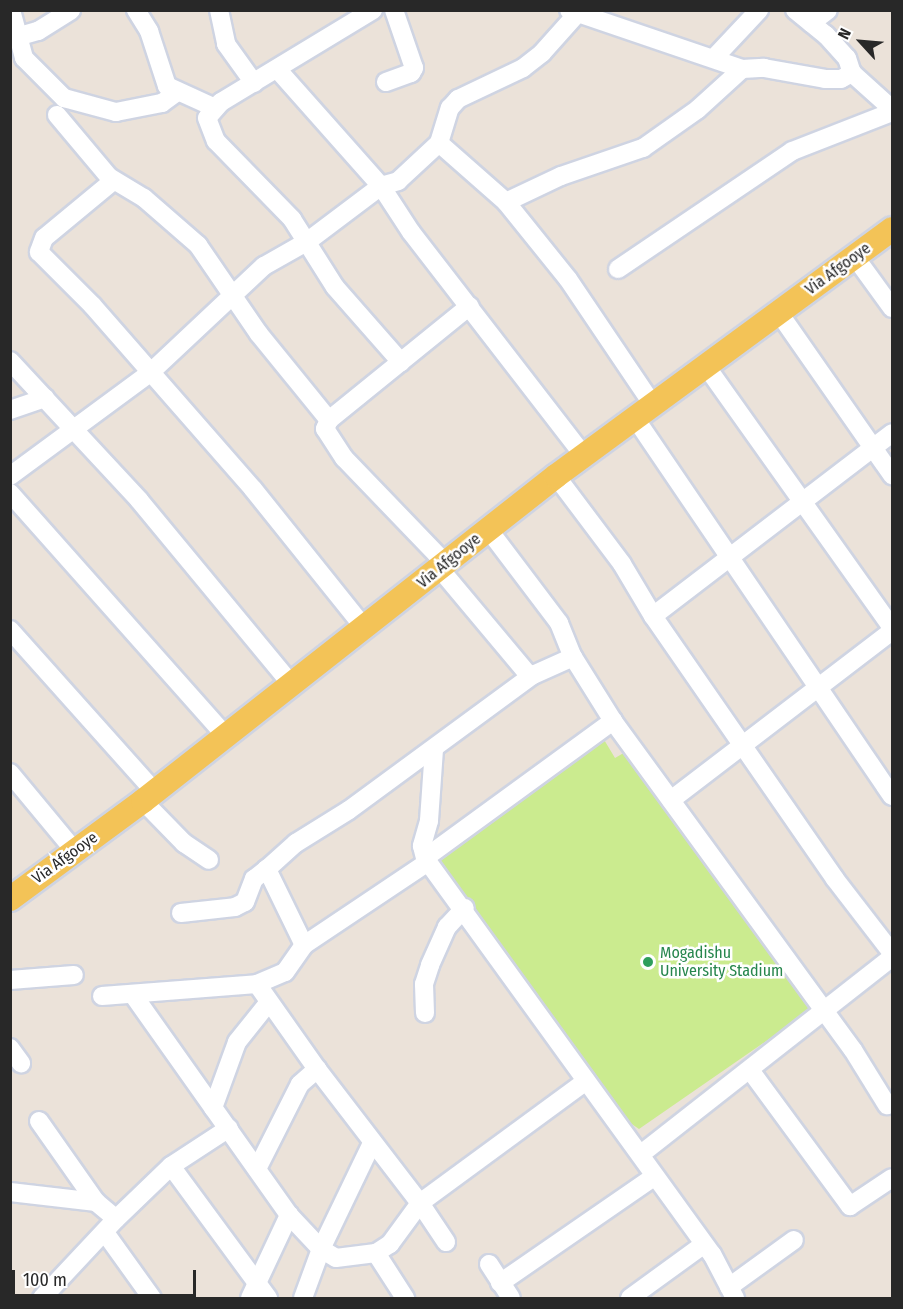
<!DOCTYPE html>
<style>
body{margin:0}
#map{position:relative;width:903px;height:1309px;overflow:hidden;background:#ebe2d9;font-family:"Fira Sans Condensed",sans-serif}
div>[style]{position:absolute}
.pitch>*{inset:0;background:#cbeb8f}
.roads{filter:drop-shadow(2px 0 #cfd4e2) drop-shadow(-2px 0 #cfd4e2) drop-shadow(0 2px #cfd4e2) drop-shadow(0 -2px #cfd4e2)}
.minor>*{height:18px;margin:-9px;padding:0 9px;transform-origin:9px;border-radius:9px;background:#fff}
.major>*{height:24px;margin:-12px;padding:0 12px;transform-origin:12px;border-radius:12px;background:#f3c357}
.dots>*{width:16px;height:16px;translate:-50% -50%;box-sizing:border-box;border:3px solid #fff;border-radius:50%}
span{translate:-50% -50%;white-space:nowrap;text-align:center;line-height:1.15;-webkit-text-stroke:5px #fff;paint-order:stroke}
.street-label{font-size:16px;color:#282828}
.leisure-label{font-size:16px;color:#27864d}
.left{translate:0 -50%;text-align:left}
.frame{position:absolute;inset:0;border:12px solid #282828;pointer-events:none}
.north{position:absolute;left:831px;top:12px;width:60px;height:60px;-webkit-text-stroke:4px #fff;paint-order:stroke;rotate:296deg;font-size:16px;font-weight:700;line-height:24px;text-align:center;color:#282828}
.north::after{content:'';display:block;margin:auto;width:21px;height:27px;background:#282828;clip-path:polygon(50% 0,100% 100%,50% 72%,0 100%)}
.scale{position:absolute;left:12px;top:1270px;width:184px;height:27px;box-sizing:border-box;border:3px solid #282828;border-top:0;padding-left:8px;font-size:18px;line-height:21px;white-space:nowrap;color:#282828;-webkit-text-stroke:4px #fff;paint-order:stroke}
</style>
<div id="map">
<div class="pitch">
<div style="clip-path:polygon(600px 733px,615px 758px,627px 751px,817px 1006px,639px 1129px,617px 1114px,436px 854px)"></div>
</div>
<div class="roads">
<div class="minor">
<div style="left:11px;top:10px;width:50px;rotate:74.8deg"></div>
<div style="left:24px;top:58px;width:57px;rotate:45deg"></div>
<div style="left:64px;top:98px;width:54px;rotate:15.1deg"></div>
<div style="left:116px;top:112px;width:47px;rotate:-11.1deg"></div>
<div style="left:162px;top:103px;width:17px;rotate:-36deg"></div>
<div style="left:136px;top:10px;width:25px;rotate:58deg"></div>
<div style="left:149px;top:31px;width:58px;rotate:71.9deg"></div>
<div style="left:167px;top:86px;width:51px;rotate:24.5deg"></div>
<div style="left:219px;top:10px;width:35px;rotate:78deg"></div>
<div style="left:226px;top:44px;width:48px;rotate:54.3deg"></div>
<div style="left:373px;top:10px;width:178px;rotate:148.8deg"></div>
<div style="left:221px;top:102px;width:21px;rotate:131deg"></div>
<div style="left:207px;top:118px;width:25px;rotate:69deg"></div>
<div style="left:216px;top:141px;width:109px;rotate:45.7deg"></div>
<div style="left:292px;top:219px;width:80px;rotate:57.7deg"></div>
<div style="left:335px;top:287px;width:100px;rotate:48.7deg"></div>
<div style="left:569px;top:10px;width:183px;rotate:18.8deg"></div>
<div style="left:742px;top:69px;width:22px;rotate:-3deg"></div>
<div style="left:764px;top:68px;width:62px;rotate:10.2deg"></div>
<div style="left:825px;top:79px;width:16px"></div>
<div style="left:841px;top:79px;width:13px;rotate:-29deg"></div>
<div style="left:852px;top:73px;width:54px;rotate:42deg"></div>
<div style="left:795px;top:10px;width:40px;rotate:39deg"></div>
<div style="left:826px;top:35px;width:31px;rotate:48deg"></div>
<div style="left:847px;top:58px;width:16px;rotate:72deg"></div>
<div style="left:811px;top:23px;width:21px;rotate:-37deg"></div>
<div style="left:20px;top:36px;width:19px;rotate:-16deg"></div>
<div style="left:38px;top:31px;width:39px;rotate:-32deg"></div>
<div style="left:714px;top:58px;width:66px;rotate:-46.8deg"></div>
<div style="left:278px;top:70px;width:155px;rotate:48.4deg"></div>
<div style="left:381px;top:186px;width:55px;rotate:56.9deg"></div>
<div style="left:411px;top:232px;width:283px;rotate:52.3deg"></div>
<div style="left:386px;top:82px;width:27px;rotate:-20deg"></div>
<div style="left:411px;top:73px;width:6px;rotate:-59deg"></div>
<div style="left:414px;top:68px;width:61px;rotate:-109deg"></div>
<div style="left:57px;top:115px;width:81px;rotate:50deg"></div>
<div style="left:109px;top:177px;width:41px;rotate:31deg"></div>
<div style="left:144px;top:198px;width:72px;rotate:41deg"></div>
<div style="left:198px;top:245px;width:108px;rotate:55.6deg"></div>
<div style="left:259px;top:334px;width:111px;rotate:50.9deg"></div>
<div style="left:439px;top:143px;width:37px;rotate:-73deg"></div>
<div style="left:450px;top:108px;width:12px;rotate:-48deg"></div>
<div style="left:458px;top:99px;width:72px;rotate:-25.5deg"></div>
<div style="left:523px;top:68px;width:24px;rotate:-38deg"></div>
<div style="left:542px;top:53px;width:50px;rotate:-48.3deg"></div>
<div style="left:113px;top:181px;width:89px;rotate:140.4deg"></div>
<div style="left:44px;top:238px;width:15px;rotate:110deg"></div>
<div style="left:39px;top:252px;width:75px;rotate:45deg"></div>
<div style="left:92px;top:305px;width:244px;rotate:48.8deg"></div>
<div style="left:253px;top:489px;width:179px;rotate:51.3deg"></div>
<div style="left:506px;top:202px;width:99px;rotate:51.2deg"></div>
<div style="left:568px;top:279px;width:152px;rotate:56deg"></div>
<div style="left:855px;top:257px;width:63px;rotate:54deg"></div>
<div style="left:618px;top:269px;width:210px;rotate:-34.1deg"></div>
<div style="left:792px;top:151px;width:107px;rotate:-21.3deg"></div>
<div style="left:779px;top:313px;width:198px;rotate:55.1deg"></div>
<div style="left:10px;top:361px;width:190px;rotate:47.1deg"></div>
<div style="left:139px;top:500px;width:240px;rotate:50.4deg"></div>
<div style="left:706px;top:366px;width:321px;rotate:54.6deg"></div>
<div style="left:10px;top:410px;width:37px;rotate:-19deg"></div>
<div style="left:635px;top:418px;width:457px;rotate:55.8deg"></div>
<div style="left:10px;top:476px;width:175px;rotate:-36.4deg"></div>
<div style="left:151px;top:372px;width:155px;rotate:-43.2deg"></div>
<div style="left:264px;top:266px;width:51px;rotate:-29.6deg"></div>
<div style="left:308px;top:241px;width:91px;rotate:-37deg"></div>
<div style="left:381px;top:186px;width:18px;rotate:-16deg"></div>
<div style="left:398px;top:181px;width:56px;rotate:-42.8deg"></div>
<div style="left:439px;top:143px;width:89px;rotate:41.4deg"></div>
<div style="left:506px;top:202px;width:61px;rotate:-25.3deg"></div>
<div style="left:561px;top:176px;width:87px;rotate:-18.9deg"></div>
<div style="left:643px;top:148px;width:67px;rotate:-35.3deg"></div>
<div style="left:698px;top:109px;width:59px;rotate:-42.3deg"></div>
<div style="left:556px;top:476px;width:110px;rotate:53.1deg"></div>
<div style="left:622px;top:564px;width:61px;rotate:59.2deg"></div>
<div style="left:653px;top:616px;width:320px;rotate:55.3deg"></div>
<div style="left:835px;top:879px;width:93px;rotate:52.4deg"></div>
<div style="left:10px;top:493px;width:325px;rotate:48.4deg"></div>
<div style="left:488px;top:529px;width:118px;rotate:52.9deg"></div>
<div style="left:559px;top:623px;width:37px;rotate:68deg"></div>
<div style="left:446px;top:564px;width:147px;rotate:-133.9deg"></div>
<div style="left:344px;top:458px;width:35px;rotate:-123deg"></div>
<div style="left:325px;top:429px;width:10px;rotate:-66deg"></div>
<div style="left:329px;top:420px;width:181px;rotate:-39deg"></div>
<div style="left:440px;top:569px;width:136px;rotate:50.1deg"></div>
<div style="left:527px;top:673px;width:6px;rotate:18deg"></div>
<div style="left:533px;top:675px;width:44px;rotate:-24.2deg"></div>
<div style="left:573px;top:657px;width:75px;rotate:58deg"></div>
<div style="left:613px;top:721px;width:407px;rotate:53.9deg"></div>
<div style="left:853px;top:1050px;width:65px;rotate:58.3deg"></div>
<div style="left:653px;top:616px;width:301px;rotate:-37.4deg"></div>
<div style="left:10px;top:630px;width:216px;rotate:48.2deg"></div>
<div style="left:434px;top:749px;width:72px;rotate:94deg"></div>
<div style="left:429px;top:821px;width:26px;rotate:106deg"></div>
<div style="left:422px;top:846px;width:12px;rotate:76deg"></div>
<div style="left:425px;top:858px;width:489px;rotate:54.1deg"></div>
<div style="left:712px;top:1254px;width:50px;rotate:62.4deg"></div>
<div style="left:10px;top:773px;width:100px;rotate:50.3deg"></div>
<div style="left:671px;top:800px;width:278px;rotate:-37.4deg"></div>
<div style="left:143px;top:801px;width:59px;rotate:45.7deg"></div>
<div style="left:184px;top:843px;width:30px;rotate:34deg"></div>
<div style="left:425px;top:858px;width:233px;rotate:-36.1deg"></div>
<div style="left:428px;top:862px;width:149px;rotate:146.2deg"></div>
<div style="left:304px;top:945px;width:33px;rotate:125deg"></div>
<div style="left:285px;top:972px;width:30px;rotate:157deg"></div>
<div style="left:257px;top:984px;width:104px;rotate:54.8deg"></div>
<div style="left:317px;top:1069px;width:169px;rotate:52.5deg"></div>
<div style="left:420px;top:1203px;width:206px;rotate:-36.3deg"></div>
<div style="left:181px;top:913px;width:54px;rotate:-6.3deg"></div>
<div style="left:235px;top:907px;width:11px;rotate:-27deg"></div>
<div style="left:245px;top:902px;width:25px;rotate:-69deg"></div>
<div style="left:254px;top:879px;width:16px;rotate:-38deg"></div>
<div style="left:304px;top:945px;width:85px;rotate:-116deg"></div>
<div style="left:267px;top:869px;width:39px;rotate:-42deg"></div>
<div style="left:296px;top:843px;width:62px;rotate:-31.9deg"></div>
<div style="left:349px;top:810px;width:228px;rotate:-36.3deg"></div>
<div style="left:10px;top:980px;width:64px;rotate:-4.5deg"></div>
<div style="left:102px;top:996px;width:155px;rotate:-4.4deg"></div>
<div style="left:134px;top:996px;width:268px;rotate:54.7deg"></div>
<div style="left:289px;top:1215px;width:47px;rotate:46.7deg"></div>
<div style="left:321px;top:1249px;width:17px;rotate:31deg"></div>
<div style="left:336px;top:1258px;width:40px;rotate:-7.1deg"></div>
<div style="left:376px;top:1253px;width:17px;rotate:-33deg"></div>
<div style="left:390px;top:1244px;width:51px;rotate:-53.8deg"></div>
<div style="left:420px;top:1203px;width:47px;rotate:56.3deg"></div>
<div style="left:425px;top:1013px;width:29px;rotate:-92deg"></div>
<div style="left:424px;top:984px;width:20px;rotate:-72deg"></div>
<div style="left:430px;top:965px;width:42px;rotate:-65.9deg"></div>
<div style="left:447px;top:927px;width:26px;rotate:-47deg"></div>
<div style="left:10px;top:1048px;width:19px;rotate:54deg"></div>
<div style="left:750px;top:1070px;width:169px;rotate:53.7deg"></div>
<div style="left:850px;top:1206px;width:50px;rotate:-33.7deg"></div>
<div style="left:213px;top:1108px;width:70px;rotate:-70deg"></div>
<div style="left:237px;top:1042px;width:51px;rotate:-51.3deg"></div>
<div style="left:39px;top:1121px;width:99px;rotate:54.9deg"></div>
<div style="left:96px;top:1202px;width:26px;rotate:40deg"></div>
<div style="left:641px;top:1154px;width:319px;rotate:-38.1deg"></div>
<div style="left:171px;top:1166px;width:164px;rotate:53.7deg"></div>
<div style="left:257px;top:1169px;width:95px;rotate:-63.2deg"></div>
<div style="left:300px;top:1084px;width:23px;rotate:-41deg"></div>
<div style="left:10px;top:1192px;width:87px;rotate:6.6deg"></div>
<div style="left:106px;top:1234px;width:79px;rotate:54.3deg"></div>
<div style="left:376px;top:1253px;width:54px;rotate:57.2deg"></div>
<div style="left:489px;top:1264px;width:40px;rotate:57.1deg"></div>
<div style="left:500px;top:1283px;width:188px;rotate:-34.6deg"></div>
<div style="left:729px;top:1287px;width:80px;rotate:-35.9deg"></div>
<div style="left:42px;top:1298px;width:108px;rotate:-46.9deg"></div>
<div style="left:116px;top:1219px;width:76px;rotate:-43.9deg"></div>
<div style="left:171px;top:1166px;width:69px;rotate:-33.2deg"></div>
<div style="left:250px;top:1298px;width:92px;rotate:-64.8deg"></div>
<div style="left:303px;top:1298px;width:52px;rotate:-69.8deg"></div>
<div style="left:321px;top:1249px;width:118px;rotate:-64.3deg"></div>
<div style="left:630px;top:1298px;width:90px;rotate:-36deg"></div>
</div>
<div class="major">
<div style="left:10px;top:899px;width:165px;rotate:-36.4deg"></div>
<div style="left:143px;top:801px;width:526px;rotate:-38.2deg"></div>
<div style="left:556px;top:476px;width:417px;rotate:-36.3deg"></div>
</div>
</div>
<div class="dots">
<div style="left:648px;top:962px;background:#2e9e5b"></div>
</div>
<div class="street-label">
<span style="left:838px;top:269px;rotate:-36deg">Via Afgooye</span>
<span style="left:449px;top:561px;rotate:-39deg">Via Afgooye</span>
<span style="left:65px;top:858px;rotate:-36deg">Via Afgooye</span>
</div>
<div class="leisure-label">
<span class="left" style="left:660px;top:962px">Mogadishu<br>University Stadium</span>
</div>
<div class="frame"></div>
<div class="north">N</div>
<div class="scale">100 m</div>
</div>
